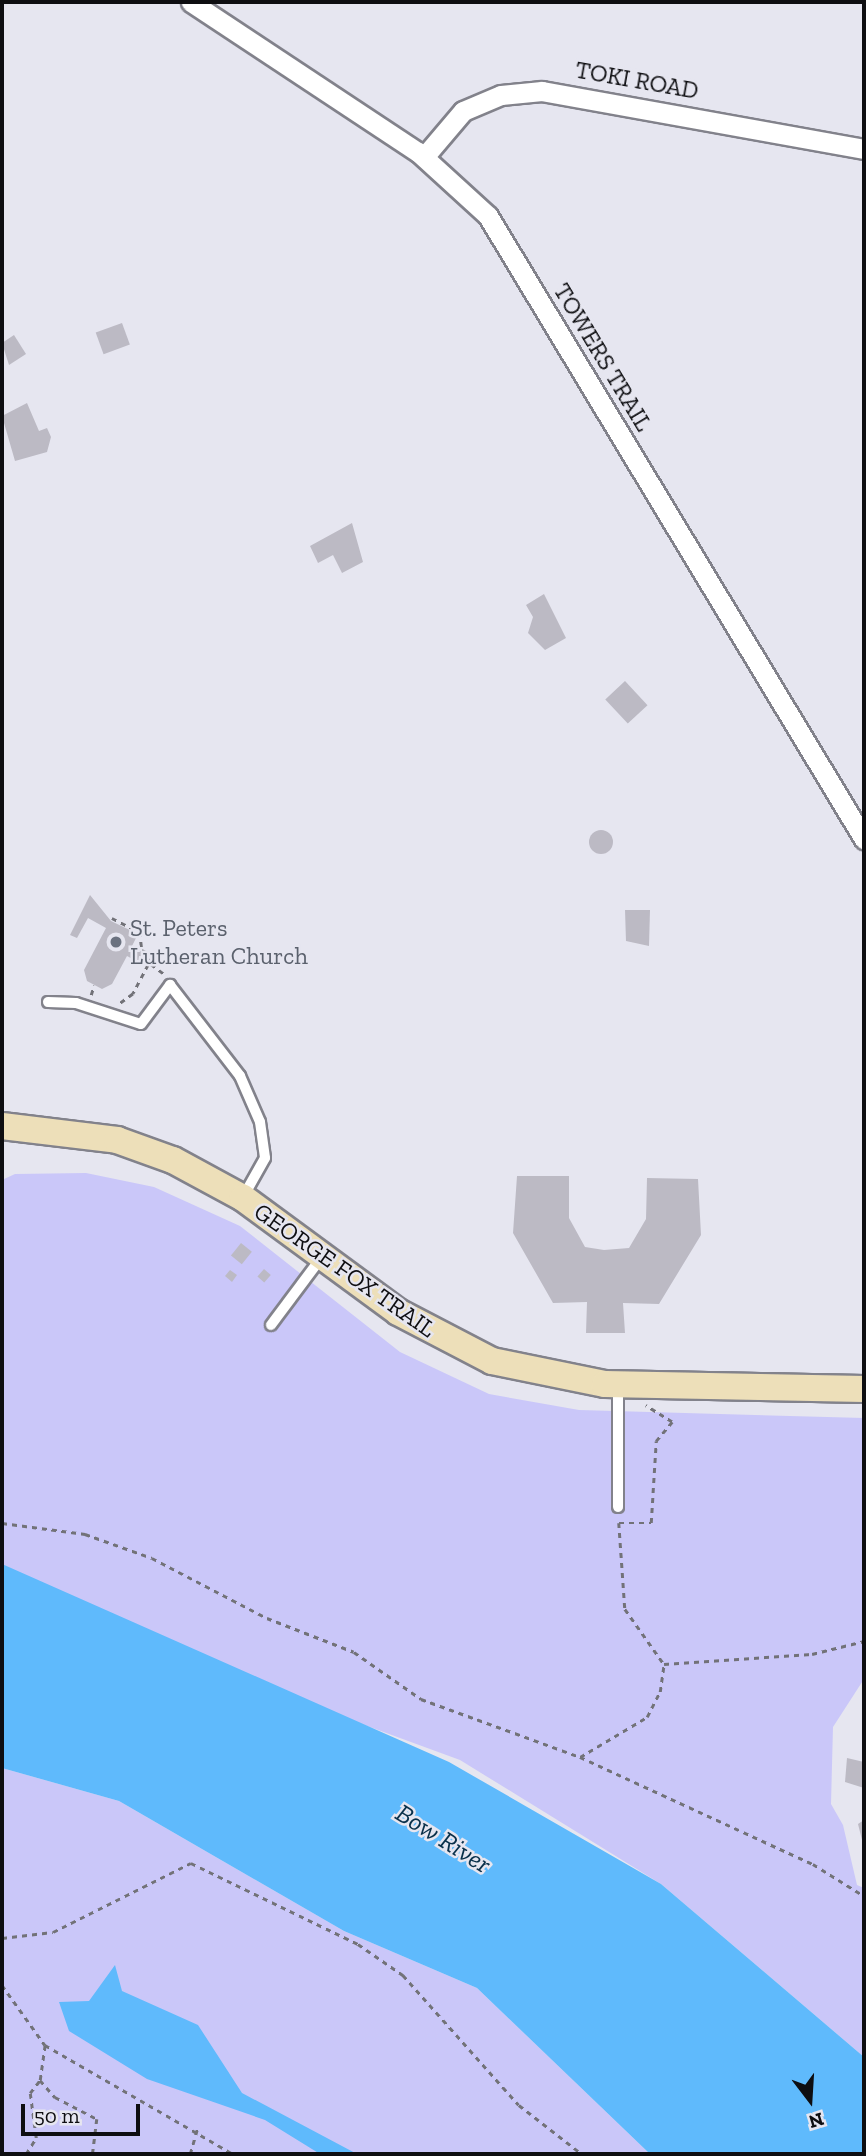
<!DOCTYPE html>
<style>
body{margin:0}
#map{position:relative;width:866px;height:2156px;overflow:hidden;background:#e6e6f0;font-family:"Zilla Slab",serif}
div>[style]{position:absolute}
.green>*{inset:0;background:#cac7f9}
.water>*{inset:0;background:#5fbafc}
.building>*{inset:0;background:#bcbac4;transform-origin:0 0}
.round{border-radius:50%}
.path>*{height:2.5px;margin-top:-1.25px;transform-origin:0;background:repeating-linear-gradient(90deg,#727278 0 5px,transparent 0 10px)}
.roads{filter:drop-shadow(2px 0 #82828b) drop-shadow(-2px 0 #82828b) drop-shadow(0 2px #82828b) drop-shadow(0 -2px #82828b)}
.lane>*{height:10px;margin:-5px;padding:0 5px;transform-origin:5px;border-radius:5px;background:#fff}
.street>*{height:19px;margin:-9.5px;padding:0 9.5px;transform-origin:9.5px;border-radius:9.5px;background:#fff}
.secondary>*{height:26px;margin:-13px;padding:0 13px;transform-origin:13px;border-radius:13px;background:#eddfb9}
.dots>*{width:19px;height:19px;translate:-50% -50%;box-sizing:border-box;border:4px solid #e6e6f0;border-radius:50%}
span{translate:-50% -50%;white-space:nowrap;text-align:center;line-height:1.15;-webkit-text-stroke:5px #e6e6f0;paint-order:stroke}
.street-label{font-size:24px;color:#0e0e11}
.worship-label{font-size:24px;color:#5b616d}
.left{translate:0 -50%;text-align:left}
.water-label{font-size:26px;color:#09304a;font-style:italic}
.frame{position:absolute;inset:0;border:4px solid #0e0e11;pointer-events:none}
.north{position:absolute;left:775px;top:2065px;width:70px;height:70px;-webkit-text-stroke:5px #e6e6f0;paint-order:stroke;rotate:163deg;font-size:19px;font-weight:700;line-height:28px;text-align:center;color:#0e0e11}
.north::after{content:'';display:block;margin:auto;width:24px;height:32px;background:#0e0e11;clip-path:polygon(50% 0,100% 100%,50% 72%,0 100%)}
.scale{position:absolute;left:21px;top:2104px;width:119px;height:32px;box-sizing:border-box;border:4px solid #0e0e11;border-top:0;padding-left:9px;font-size:21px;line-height:24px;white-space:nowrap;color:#0e0e11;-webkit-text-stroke:5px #e6e6f0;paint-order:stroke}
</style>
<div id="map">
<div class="green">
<div style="clip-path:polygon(86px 1173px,154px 1187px,240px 1226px,400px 1352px,489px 1394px,579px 1410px,864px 1418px,864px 1679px,833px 1727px,831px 1804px,843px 1825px,857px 1885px,864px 1888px,864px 2057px,661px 1884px,460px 1760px,228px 1675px,2px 1571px,2px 1180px,15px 1174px)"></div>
<div style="clip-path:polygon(2px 1768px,119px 1801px,344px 1931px,477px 1988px,650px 2154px,2px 2154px)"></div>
</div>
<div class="water">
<div style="clip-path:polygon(2px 1564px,449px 1762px,661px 1884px,864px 2057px,864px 2154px,650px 2154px,477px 1988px,344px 1931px,119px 1801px,2px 1768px)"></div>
<div style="clip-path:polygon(115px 1965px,122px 1991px,198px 2025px,242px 2093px,357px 2154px,320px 2154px,265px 2120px,147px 2079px,69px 2031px,59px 2002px,89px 2001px)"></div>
</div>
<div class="building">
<div style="left:122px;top:323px;width:23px;height:28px;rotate:70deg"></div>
<div style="clip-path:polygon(14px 335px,26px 354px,9px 365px,2px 343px)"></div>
<div style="clip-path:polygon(27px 403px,39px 431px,47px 428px,51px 437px,47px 452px,15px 461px,2px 416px)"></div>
<div style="clip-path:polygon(352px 523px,363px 562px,342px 573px,333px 555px,318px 563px,310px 546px)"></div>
<div style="clip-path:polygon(544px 594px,566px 638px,545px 650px,528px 633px,533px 617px,526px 605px)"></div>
<div style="left:625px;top:681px;width:33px;height:27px;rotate:47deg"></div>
<div class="round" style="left:589px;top:830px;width:24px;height:24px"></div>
<div style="clip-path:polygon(90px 895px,111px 921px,138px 934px,132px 946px,145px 954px,140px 963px,127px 956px,112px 984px,102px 989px,87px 981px,84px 970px,106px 928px,88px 918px,77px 938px,70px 935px)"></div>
<div style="clip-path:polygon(625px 910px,650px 910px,649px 946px,626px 941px)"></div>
<div style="clip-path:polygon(517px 1176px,569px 1176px,569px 1218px,585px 1247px,604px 1250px,629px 1248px,646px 1219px,647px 1178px,698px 1179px,701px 1235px,659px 1304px,623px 1303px,625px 1333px,586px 1333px,587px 1302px,553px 1303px,513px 1233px)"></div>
<div style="left:241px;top:1243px;width:14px;height:16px;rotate:39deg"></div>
<div style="left:264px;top:1269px;width:9px;height:10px;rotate:41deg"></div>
<div style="clip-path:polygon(230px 1270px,237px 1275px,232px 1282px,225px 1276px)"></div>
<div style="clip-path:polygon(847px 1758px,864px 1762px,864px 1788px,845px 1782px)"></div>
<div style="clip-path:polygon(864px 1820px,864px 1848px,858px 1824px)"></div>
</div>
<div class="path">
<div style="left:112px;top:918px;width:31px;rotate:27deg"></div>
<div style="left:140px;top:932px;width:18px;rotate:84deg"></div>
<div style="left:142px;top:950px;width:13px;rotate:29deg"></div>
<div style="left:153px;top:956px;width:43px;rotate:117.8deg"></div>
<div style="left:133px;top:994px;width:17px;rotate:144deg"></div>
<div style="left:143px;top:958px;width:26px;rotate:37deg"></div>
<div style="left:91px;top:995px;width:10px;rotate:-73deg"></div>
<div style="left:2px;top:1523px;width:84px;rotate:7.5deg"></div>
<div style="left:85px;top:1534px;width:71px;rotate:19.7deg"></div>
<div style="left:152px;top:1558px;width:130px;rotate:27.6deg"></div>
<div style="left:267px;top:1618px;width:93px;rotate:21.3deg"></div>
<div style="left:354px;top:1652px;width:82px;rotate:35deg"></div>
<div style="left:421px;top:1699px;width:169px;rotate:20deg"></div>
<div style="left:580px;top:1757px;width:256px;rotate:24.7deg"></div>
<div style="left:813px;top:1864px;width:60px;rotate:32.1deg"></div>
<div style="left:619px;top:1523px;width:32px"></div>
<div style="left:651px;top:1523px;width:82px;rotate:-86.5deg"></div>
<div style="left:656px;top:1441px;width:25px;rotate:-50deg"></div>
<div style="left:672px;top:1422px;width:31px;rotate:-148deg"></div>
<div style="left:619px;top:1523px;width:86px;rotate:86deg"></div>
<div style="left:625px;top:1609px;width:67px;rotate:54.7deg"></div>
<div style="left:580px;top:1757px;width:78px;rotate:-30.8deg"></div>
<div style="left:647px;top:1717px;width:28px;rotate:-63deg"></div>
<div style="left:660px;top:1692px;width:28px;rotate:-82deg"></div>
<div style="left:664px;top:1664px;width:148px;rotate:-3.9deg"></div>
<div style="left:812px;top:1654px;width:54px;rotate:-14deg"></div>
<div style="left:2px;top:1938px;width:51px;rotate:-6.7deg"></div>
<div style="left:53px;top:1932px;width:154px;rotate:-26.6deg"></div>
<div style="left:191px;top:1863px;width:186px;rotate:25.9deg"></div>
<div style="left:358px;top:1944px;width:55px;rotate:34.6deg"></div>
<div style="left:403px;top:1975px;width:174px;rotate:48.3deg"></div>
<div style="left:519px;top:2105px;width:80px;rotate:37.9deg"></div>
<div style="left:2px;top:1985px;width:74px;rotate:54.4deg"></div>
<div style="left:45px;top:2045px;width:217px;rotate:30.1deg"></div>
<div style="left:40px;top:2080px;width:23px;rotate:49deg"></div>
<div style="left:55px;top:2097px;width:47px;rotate:27.6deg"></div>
<div style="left:97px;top:2119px;width:35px;rotate:97deg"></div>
<div style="left:26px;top:2154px;width:19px;rotate:-58deg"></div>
<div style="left:36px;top:2138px;width:45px;rotate:-97.6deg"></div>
<div style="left:30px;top:2093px;width:16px;rotate:-52deg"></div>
<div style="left:40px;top:2080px;width:35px;rotate:-82deg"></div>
<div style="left:190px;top:2154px;width:26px;rotate:-74deg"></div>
</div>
<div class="roads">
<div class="lane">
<div style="left:48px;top:1002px;width:28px;rotate:2deg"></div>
<div style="left:76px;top:1003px;width:68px;rotate:17.9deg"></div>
<div style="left:141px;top:1024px;width:49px;rotate:-53.4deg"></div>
<div style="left:170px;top:985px;width:115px;rotate:52.4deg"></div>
<div style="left:240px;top:1076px;width:50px;rotate:66.5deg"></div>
<div style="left:260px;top:1122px;width:36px;rotate:82deg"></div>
<div style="left:265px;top:1158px;width:45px;rotate:119.4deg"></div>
<div style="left:271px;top:1325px;width:84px;rotate:-53.3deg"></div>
<div style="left:618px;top:1385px;width:122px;rotate:90deg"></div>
</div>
<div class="street">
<div style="left:191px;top:2px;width:272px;rotate:33.5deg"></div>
<div style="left:418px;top:152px;width:95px;rotate:42.4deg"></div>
<div style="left:488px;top:216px;width:728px;rotate:58.89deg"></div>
<div style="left:424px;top:157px;width:60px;rotate:-49.7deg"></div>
<div style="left:463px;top:111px;width:41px;rotate:-22.8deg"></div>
<div style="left:501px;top:95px;width:41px;rotate:-5.6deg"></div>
<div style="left:542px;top:91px;width:327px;rotate:10.2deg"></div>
</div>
<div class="secondary">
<div style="left:2px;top:1126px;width:116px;rotate:6.9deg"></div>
<div style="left:117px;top:1140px;width:59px;rotate:19.7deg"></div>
<div style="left:173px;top:1160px;width:80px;rotate:28.5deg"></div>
<div style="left:243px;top:1198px;width:192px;rotate:36.3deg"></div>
<div style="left:398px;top:1312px;width:106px;rotate:27.5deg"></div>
<div style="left:492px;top:1361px;width:115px;rotate:11.5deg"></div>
<div style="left:605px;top:1384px;width:259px;rotate:1.1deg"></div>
</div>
</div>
<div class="dots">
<div style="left:116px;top:942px;background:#6b7280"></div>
</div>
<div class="street-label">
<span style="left:637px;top:80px;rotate:10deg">TOKI ROAD</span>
<span style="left:603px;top:357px;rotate:59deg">TOWERS TRAIL</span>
<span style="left:345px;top:1270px;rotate:35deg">GEORGE FOX TRAIL</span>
</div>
<div class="worship-label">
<span class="left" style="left:130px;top:942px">St. Peters<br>Lutheran Church</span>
</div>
<div class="water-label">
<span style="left:443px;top:1839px;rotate:32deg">Bow River</span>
</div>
<div class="frame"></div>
<div class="north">N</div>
<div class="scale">50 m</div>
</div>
